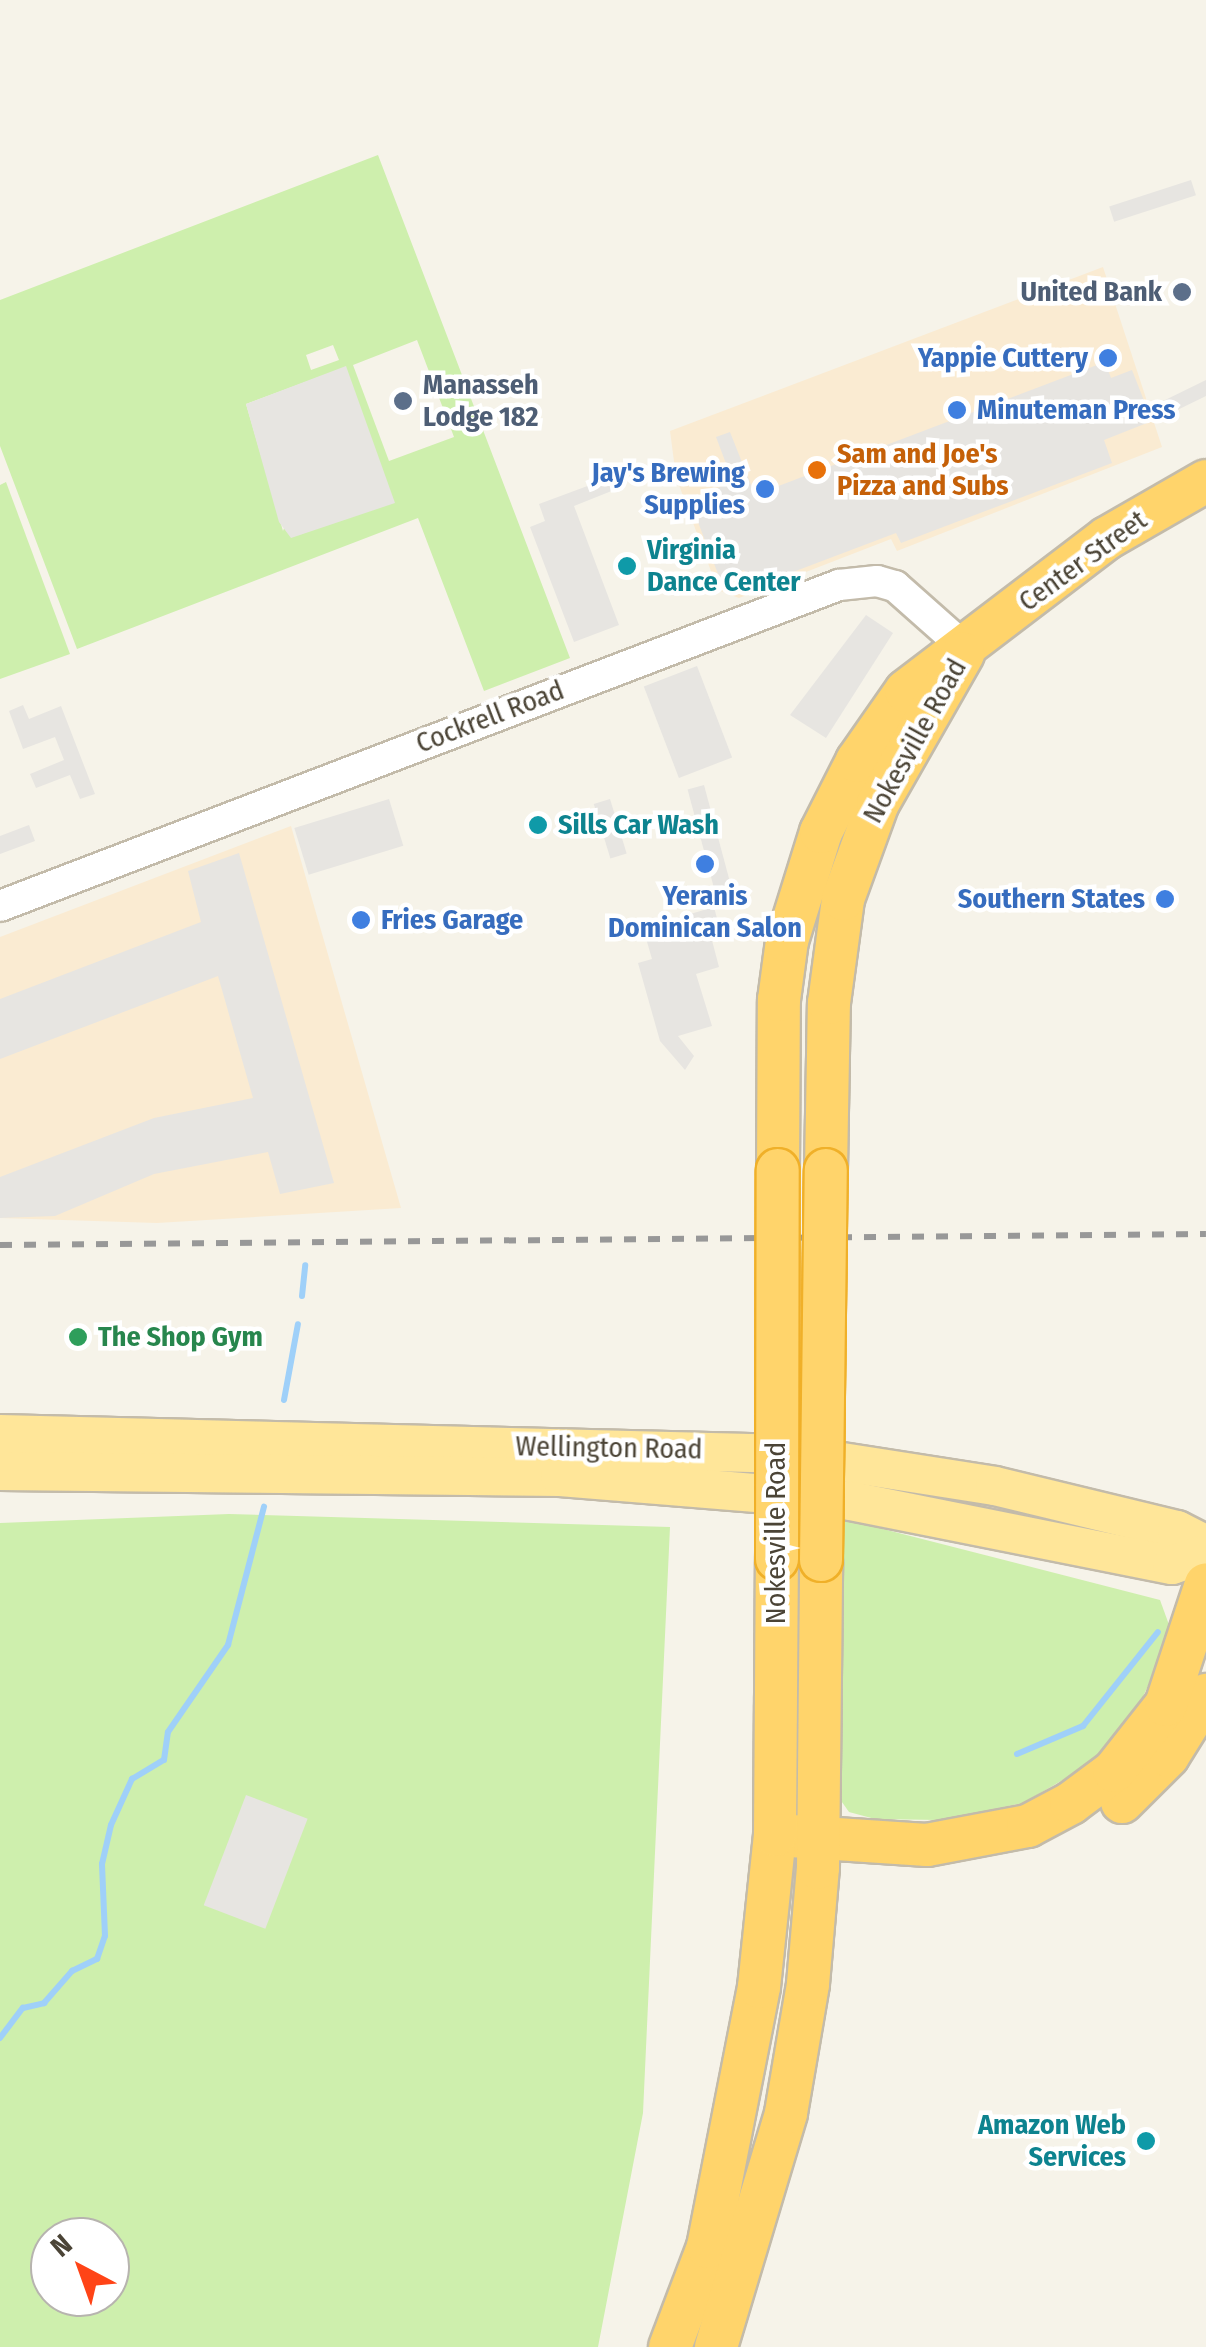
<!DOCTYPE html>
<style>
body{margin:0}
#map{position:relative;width:1206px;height:2347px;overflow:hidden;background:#f6f3e9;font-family:"Fira Sans Condensed",sans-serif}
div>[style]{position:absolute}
.commercial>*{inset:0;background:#faebd2}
.green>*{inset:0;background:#ceefad}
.parking>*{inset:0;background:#e7e5e1;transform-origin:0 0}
.stream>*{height:6px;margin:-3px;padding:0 3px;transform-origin:3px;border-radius:3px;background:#9fd0f9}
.roads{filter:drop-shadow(2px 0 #c3bbaa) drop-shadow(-2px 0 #c3bbaa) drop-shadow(0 2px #c3bbaa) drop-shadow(0 -2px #c3bbaa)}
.minor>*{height:30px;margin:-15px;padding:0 15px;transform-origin:15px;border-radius:15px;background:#fff}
.major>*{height:38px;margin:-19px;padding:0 19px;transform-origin:19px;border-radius:19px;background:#ffe699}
.highway>*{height:42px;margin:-21px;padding:0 21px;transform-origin:21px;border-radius:21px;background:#ffd46b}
.rail>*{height:6px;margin-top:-3px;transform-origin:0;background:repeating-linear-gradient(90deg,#989898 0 12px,transparent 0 24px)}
.bridges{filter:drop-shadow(2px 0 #f0b029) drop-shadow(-2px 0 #f0b029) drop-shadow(0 2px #f0b029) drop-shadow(0 -2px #f0b029)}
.highway-bridge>*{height:42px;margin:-21px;padding:0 21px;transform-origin:21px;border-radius:21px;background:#ffd46b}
.dots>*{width:28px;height:28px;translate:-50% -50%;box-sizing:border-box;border:5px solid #fff;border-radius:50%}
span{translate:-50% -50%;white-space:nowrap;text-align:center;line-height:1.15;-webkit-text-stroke:9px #fff;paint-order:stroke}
.service-label{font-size:28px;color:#4e5e75;font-weight:700}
.right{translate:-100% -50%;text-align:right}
.left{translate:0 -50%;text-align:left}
.shop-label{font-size:28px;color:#366cbe;font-weight:700}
.food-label{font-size:28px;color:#c56008;font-weight:700}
.culture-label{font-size:28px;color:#0d838f;font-weight:700}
.street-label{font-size:28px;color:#4b4436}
.leisure-label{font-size:28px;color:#27864d;font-weight:700}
.north{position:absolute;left:30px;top:2217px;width:100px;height:100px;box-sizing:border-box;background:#fff;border:2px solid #b7b4af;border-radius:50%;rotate:319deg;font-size:28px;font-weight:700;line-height:40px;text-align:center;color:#4b4436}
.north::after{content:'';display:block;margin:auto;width:35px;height:45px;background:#ff4417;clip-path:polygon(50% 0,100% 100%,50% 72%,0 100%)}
</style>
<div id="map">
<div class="commercial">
<div style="clip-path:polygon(1103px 267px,1162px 447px,897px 551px,891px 539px,739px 598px,718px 590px,676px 477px,670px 431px)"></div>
<div style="clip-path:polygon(291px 826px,401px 1208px,157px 1223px,0 1218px,0 937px)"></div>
</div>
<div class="green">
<div style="clip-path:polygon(evenodd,378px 155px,570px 658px,484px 691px,418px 518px,77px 649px,0 446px,0 300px,378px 155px,417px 340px,454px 437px,389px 461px,353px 365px,417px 340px,378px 155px,333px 345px,339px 360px,311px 370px,306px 355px,333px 345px,378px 155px,346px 367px,283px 531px,246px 404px,346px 367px)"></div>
<div style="clip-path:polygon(6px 482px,70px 654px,0 679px,0 485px)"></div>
<div style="clip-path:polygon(evenodd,229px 1514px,670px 1527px,643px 2113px,598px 2347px,0 2347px,0 1523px,229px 1514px,50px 2237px,110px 2237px,110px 2297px,50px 2297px,50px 2237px)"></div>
<div style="clip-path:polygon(840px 1518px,1160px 1600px,1172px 1633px,1136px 1712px,1087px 1766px,1023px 1803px,940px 1820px,875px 1819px,849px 1812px,837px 1795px)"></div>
</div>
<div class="parking">
<div style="left:1191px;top:180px;width:16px;height:86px;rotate:72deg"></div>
<div style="clip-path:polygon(1105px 362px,1111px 378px,1132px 370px,1152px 421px,1104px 440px,1112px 463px,901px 543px,896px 533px,751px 588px,744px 570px,720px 579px,689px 499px,733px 482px,716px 437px,730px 432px,755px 495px)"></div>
<div style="clip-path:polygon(346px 366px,395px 503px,291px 538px,279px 522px,246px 404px)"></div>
<div style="clip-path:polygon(1206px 380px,1206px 396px,1165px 416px,1159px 403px)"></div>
<div style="clip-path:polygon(609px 478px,614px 490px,574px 506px,619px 625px,574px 642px,530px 527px,545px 521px,539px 504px)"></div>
<div style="clip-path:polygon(866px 615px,893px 633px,826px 738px,790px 715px)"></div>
<div style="left:697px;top:666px;width:98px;height:57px;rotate:69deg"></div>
<div style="clip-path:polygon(23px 705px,29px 719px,61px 706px,95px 794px,80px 799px,70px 775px,36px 788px,30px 774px,64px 760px,55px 737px,23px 749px,9px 711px)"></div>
<div style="left:704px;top:785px;width:113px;height:17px;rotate:75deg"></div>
<div style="left:389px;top:799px;width:49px;height:99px;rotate:73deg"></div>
<div style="left:610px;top:799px;width:57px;height:17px;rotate:73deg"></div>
<div style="clip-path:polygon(29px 825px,35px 841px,0 854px,0 836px)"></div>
<div style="clip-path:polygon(239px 853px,334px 1183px,280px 1194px,268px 1152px,154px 1174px,55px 1216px,0 1218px,0 1177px,154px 1118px,253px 1098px,218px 976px,0 1059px,0 999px,201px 922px,188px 871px)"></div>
<div style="clip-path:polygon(714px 907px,719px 926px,709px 929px,719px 967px,696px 974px,712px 1026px,678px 1036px,694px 1056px,685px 1070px,660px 1041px,638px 963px,652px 959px,643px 928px)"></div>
<div style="left:246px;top:1795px;width:66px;height:118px;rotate:21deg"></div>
</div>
<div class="stream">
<div style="left:302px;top:1296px;width:31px;rotate:-84deg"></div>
<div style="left:284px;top:1400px;width:77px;rotate:-79.6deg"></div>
<div style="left:1017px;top:1754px;width:72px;rotate:-23deg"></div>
<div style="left:1083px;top:1726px;width:120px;rotate:-51.4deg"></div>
<div style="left:0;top:2038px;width:38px;rotate:-53deg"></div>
<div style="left:23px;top:2008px;width:22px;rotate:-13deg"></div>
<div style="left:44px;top:2003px;width:43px;rotate:-48.8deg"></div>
<div style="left:72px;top:1971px;width:28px;rotate:-26deg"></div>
<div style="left:97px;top:1959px;width:24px;rotate:-71deg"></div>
<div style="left:105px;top:1936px;width:72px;rotate:-92.4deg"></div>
<div style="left:102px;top:1864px;width:40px;rotate:-77deg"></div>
<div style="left:111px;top:1825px;width:51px;rotate:-65.5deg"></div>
<div style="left:132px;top:1779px;width:37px;rotate:-31deg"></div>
<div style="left:164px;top:1760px;width:28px;rotate:-82deg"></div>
<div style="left:168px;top:1732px;width:106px;rotate:-55.4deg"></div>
<div style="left:228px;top:1645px;width:143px;rotate:-75.4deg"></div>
</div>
<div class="roads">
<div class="minor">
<div style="left:0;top:906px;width:898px;rotate:-20.94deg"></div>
<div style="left:839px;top:585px;width:38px;rotate:-6deg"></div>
<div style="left:877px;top:581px;width:19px;rotate:16deg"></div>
<div style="left:895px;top:586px;width:95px;rotate:41.6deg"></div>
</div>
<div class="major">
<div style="left:0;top:1434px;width:791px;rotate:1.45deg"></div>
<div style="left:791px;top:1454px;width:206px;rotate:8.9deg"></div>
<div style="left:995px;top:1486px;width:187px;rotate:13.6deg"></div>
<div style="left:1177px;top:1530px;width:33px;rotate:27deg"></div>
<div style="left:0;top:1471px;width:560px;rotate:0.61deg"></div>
<div style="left:560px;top:1477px;width:292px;rotate:4.7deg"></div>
<div style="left:851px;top:1501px;width:327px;rotate:11.3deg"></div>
<div style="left:1172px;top:1565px;width:36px;rotate:-19deg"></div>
</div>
<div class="highway">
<div style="left:778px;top:1170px;width:170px;rotate:-89.7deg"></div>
<div style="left:779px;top:1000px;width:60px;rotate:-82.3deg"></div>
<div style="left:787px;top:941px;width:114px;rotate:-72.7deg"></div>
<div style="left:821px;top:832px;width:80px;rotate:-63.1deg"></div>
<div style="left:857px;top:761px;width:85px;rotate:-55deg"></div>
<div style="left:906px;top:691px;width:253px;rotate:-37.3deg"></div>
<div style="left:1107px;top:538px;width:114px;rotate:-29.9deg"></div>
<div style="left:826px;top:1170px;width:167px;rotate:-89deg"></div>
<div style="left:829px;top:1003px;width:105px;rotate:-82.3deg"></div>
<div style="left:843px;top:899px;width:102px;rotate:-70deg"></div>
<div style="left:878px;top:803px;width:172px;rotate:-60.3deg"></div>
<div style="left:1122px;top:1802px;width:65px;rotate:-45deg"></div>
<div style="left:1168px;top:1756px;width:72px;rotate:-58.1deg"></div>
<div style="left:791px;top:1836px;width:136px;rotate:3.8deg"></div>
<div style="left:927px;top:1845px;width:103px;rotate:-10.7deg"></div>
<div style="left:1028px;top:1826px;width:49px;rotate:-28.1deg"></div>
<div style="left:1071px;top:1803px;width:54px;rotate:-36.7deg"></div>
<div style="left:1114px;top:1771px;width:84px;rotate:-51.8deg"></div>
<div style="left:1166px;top:1705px;width:127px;rotate:-71.7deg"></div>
<div style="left:670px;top:2347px;width:107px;rotate:-69.2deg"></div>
<div style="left:708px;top:2247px;width:265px;rotate:-78.9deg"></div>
<div style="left:759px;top:1987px;width:153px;rotate:-84deg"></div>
<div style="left:775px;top:1835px;width:276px;rotate:-89.6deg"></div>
<div style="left:716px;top:2347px;width:244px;rotate:-73.3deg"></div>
<div style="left:786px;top:2113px;width:131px;rotate:-80.3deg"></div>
<div style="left:808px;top:1984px;width:116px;rotate:-85.1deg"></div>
<div style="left:818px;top:1868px;width:308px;rotate:-89.4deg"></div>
</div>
</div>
<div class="rail">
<div style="left:0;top:1245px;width:1206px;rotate:-0.52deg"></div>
</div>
<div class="bridges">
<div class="highway-bridge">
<div style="left:777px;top:1559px;width:389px;rotate:-89.9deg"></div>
<div style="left:821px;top:1560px;width:390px;rotate:-89.3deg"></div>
</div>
</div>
<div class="dots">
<div style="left:1182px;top:292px;background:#5c6f8a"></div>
<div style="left:1108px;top:358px;background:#3f7fe0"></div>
<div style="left:403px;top:401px;background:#5c6f8a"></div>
<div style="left:957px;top:410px;background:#3f7fe0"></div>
<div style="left:817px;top:470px;background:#e8710a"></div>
<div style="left:765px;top:489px;background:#3f7fe0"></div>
<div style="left:627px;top:566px;background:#0f9aa8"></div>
<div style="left:538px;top:825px;background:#0f9aa8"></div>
<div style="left:705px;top:864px;background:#3f7fe0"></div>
<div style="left:1165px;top:899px;background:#3f7fe0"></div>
<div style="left:361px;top:920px;background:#3f7fe0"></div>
<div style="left:78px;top:1337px;background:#2e9e5b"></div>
<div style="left:1146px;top:2141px;background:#0f9aa8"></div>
</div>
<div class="service-label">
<span class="right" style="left:1162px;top:292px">United Bank</span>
<span class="left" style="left:423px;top:401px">Manasseh<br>Lodge 182</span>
</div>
<div class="shop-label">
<span class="right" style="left:1088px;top:358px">Yappie Cuttery</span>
<span class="left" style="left:977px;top:410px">Minuteman Press</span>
<span class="right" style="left:745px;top:489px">Jay's Brewing<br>Supplies</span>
<span style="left:705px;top:912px">Yeranis<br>Dominican Salon</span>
<span class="right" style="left:1145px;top:899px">Southern States</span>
<span class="left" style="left:381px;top:920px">Fries Garage</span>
</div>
<div class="food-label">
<span class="left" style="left:837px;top:470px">Sam and Joe's<br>Pizza and Subs</span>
</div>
<div class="culture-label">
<span class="left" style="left:647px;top:566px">Virginia<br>Dance Center</span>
<span class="left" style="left:558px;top:825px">Sills Car Wash</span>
<span class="right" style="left:1126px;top:2141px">Amazon Web<br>Services</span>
</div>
<div class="street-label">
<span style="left:1083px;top:561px;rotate:-36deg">Center Street</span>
<span style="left:490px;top:717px;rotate:-21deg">Cockrell Road</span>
<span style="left:915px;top:741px;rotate:-61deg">Nokesville Road</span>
<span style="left:609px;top:1448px;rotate:1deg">Wellington Road</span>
<span style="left:776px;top:1533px;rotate:-90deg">Nokesville Road</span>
</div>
<div class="leisure-label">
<span class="left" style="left:98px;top:1337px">The Shop Gym</span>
</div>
<div class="north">N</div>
</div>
